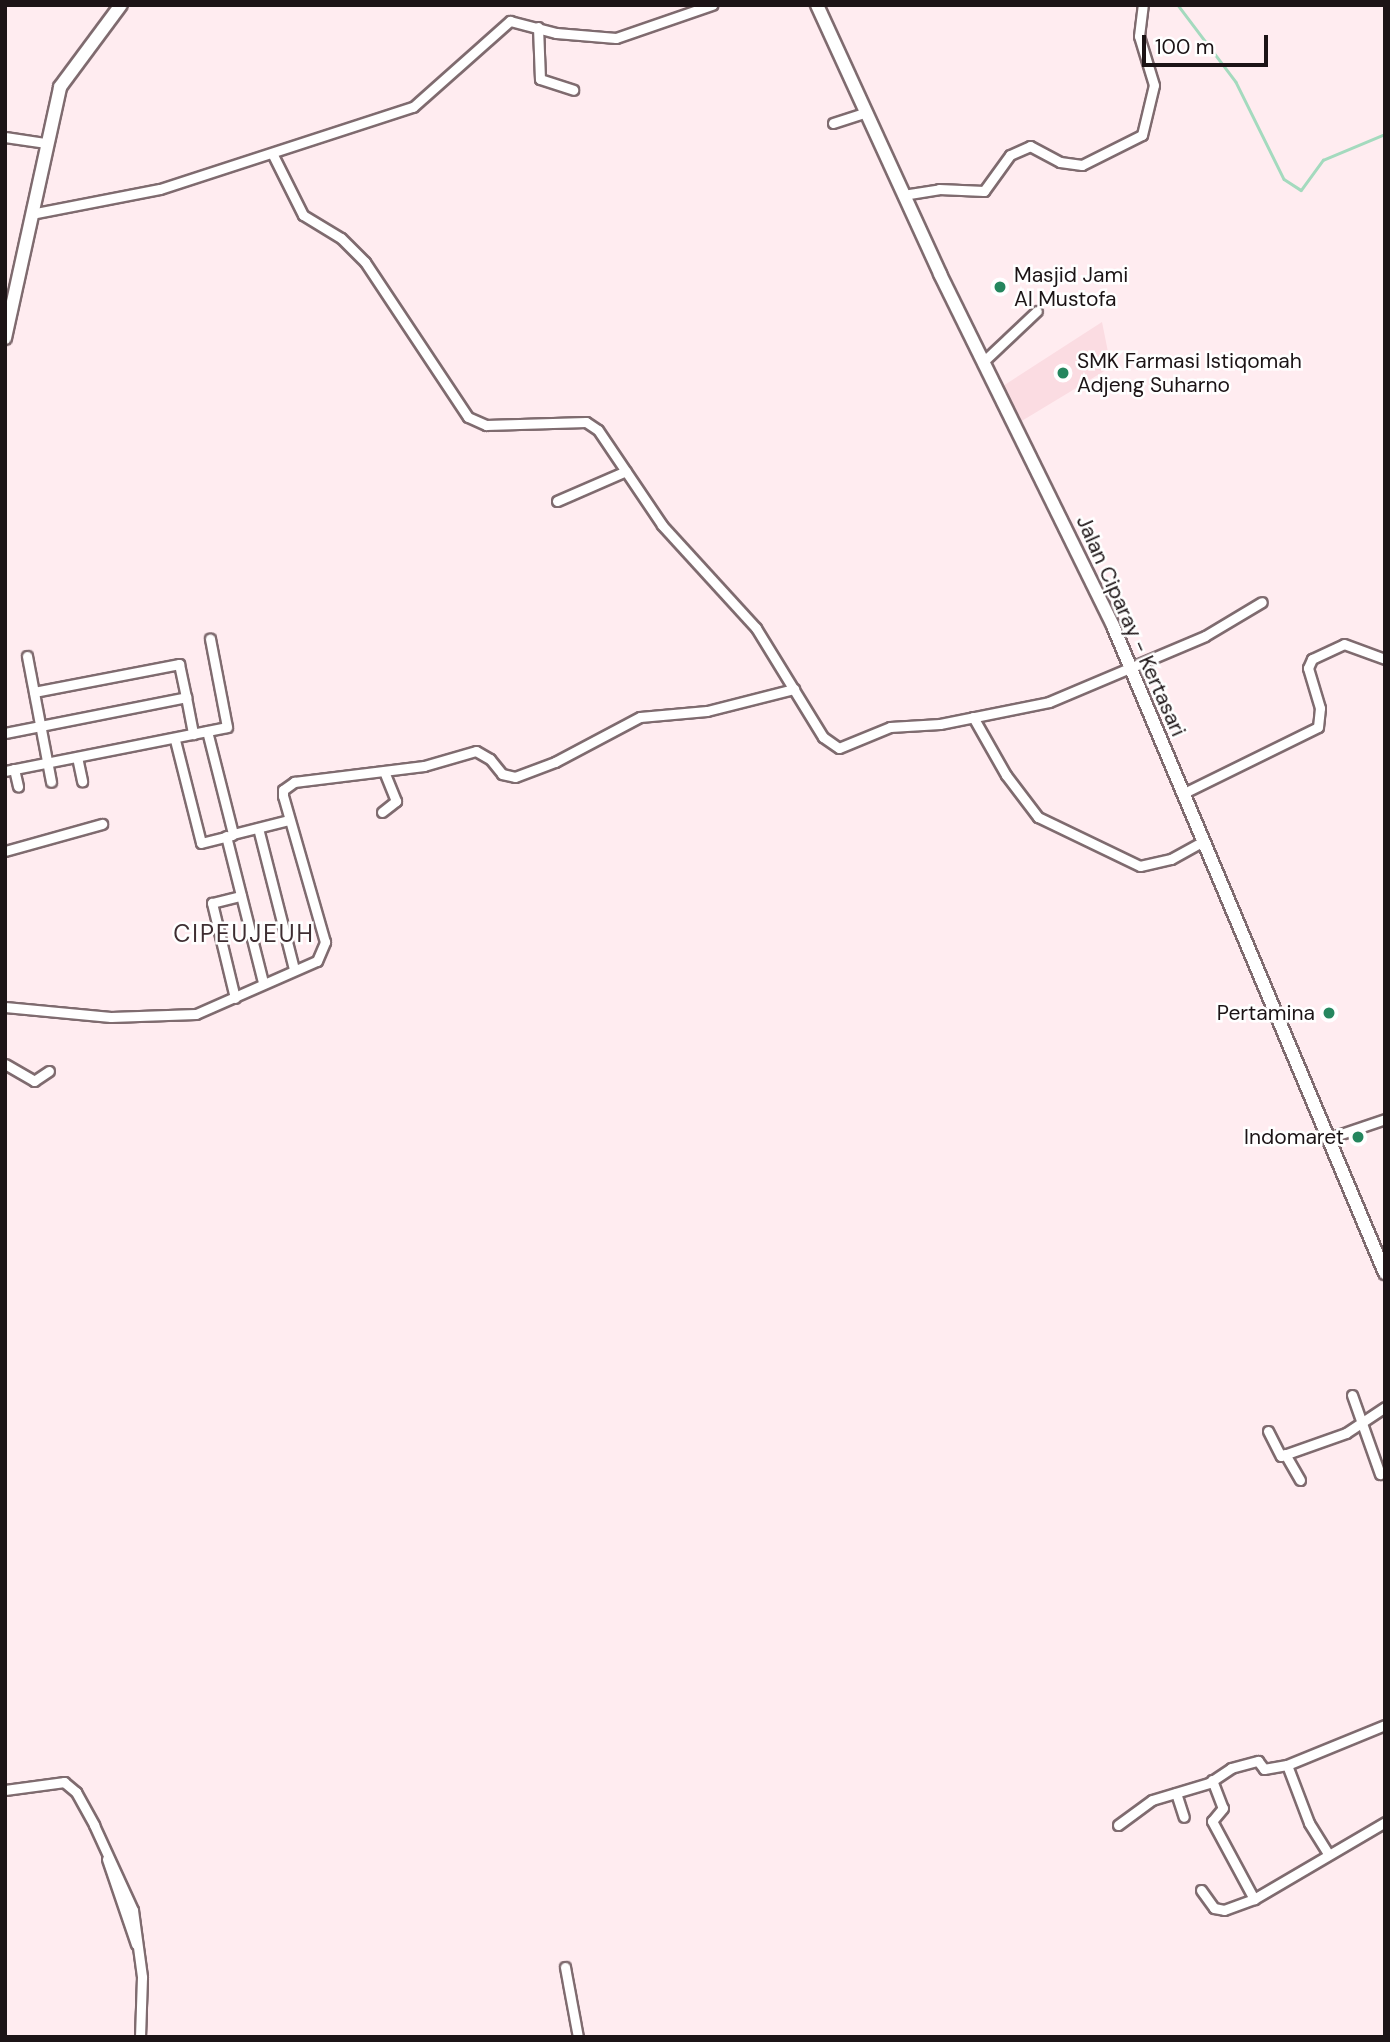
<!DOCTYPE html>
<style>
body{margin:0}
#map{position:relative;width:1390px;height:2042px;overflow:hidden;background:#ffecf0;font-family:"DM Sans",sans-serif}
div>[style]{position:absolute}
.built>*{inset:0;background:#fbdce2}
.stream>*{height:2.5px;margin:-1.25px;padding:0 1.25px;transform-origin:1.25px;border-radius:1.25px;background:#a4dabe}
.roads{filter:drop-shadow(2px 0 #7f6b6f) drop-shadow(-2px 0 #7f6b6f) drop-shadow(0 2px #7f6b6f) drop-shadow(0 -2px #7f6b6f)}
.minor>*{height:9px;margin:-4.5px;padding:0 4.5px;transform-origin:4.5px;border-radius:4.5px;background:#fff}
.secondary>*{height:12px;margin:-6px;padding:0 6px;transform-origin:6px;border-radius:6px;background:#fff}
.dots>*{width:19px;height:19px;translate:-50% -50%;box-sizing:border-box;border:4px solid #fff;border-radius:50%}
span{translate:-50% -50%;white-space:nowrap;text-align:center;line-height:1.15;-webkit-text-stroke:5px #fff;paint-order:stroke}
.poi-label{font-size:21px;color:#1c1416}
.left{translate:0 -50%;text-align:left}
.right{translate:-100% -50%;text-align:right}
.street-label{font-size:21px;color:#1c1416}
.quarter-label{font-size:24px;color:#3f2e32;letter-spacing:2px}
.frame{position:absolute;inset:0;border:7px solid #1c1416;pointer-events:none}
.scale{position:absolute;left:1142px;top:35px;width:126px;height:32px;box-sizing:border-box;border:4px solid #1c1416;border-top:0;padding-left:9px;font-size:21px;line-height:24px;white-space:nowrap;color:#1c1416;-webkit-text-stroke:5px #fff;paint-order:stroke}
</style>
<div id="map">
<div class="built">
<div style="clip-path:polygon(1102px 322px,1111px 367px,1020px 422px,1003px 386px)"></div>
</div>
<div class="stream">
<div style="left:1178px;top:5px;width:96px;rotate:53deg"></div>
<div style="left:1236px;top:82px;width:108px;rotate:63.7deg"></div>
<div style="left:1284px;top:179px;width:20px;rotate:33deg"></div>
<div style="left:1301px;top:190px;width:37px;rotate:-54deg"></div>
<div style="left:1323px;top:160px;width:67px;rotate:-22.8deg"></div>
</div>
<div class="roads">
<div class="minor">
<div style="left:538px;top:27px;width:52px;rotate:87.8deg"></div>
<div style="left:540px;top:79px;width:35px;rotate:18deg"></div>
<div style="left:833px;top:123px;width:35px;rotate:-18deg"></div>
<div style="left:5px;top:137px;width:40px;rotate:8.5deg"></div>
<div style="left:273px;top:155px;width:67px;rotate:63.4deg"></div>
<div style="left:303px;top:215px;width:44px;rotate:31.2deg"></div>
<div style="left:341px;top:238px;width:34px;rotate:45deg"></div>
<div style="left:365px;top:262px;width:186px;rotate:56.4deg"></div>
<div style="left:468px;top:417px;width:20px;rotate:24deg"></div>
<div style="left:486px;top:425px;width:100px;rotate:-1.7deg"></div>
<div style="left:586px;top:422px;width:14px;rotate:34deg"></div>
<div style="left:598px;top:430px;width:115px;rotate:56deg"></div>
<div style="left:662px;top:525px;width:139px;rotate:47.6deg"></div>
<div style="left:756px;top:628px;width:128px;rotate:58.4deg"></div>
<div style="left:823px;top:737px;width:19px;rotate:35deg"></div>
<div style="left:839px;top:748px;width:55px;rotate:-22.4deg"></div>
<div style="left:890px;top:727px;width:50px;rotate:-3.4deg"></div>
<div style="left:940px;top:724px;width:111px;rotate:-11.4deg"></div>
<div style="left:1049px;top:702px;width:169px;rotate:-22.9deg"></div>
<div style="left:1205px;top:636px;width:66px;rotate:-30.8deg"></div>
<div style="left:903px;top:195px;width:36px;rotate:-9deg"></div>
<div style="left:939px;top:189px;width:45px;rotate:2.5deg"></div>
<div style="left:984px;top:191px;width:44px;rotate:-54.2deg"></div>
<div style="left:1010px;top:155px;width:22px;rotate:-24deg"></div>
<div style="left:1030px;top:146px;width:34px;rotate:28deg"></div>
<div style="left:1060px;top:162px;width:22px;rotate:8deg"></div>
<div style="left:1082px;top:165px;width:67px;rotate:-26.6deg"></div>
<div style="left:1142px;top:135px;width:51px;rotate:-76.5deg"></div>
<div style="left:1154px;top:85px;width:51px;rotate:-107deg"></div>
<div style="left:1139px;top:36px;width:31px;rotate:-83deg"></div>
<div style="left:31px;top:214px;width:131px;rotate:-11deg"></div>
<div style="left:160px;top:189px;width:266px;rotate:-18deg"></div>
<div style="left:413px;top:107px;width:130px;rotate:-41.6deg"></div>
<div style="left:510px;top:21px;width:48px;rotate:14.6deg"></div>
<div style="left:556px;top:33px;width:60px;rotate:4.8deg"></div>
<div style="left:616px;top:38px;width:102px;rotate:-19deg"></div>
<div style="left:983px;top:362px;width:74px;rotate:-43.4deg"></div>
<div style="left:557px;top:501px;width:75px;rotate:-23.5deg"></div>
<div style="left:27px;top:656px;width:128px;rotate:79.2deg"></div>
<div style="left:34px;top:692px;width:148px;rotate:-10.9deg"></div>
<div style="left:179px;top:664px;width:34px;rotate:78deg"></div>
<div style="left:973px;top:717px;width:67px;rotate:60.4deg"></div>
<div style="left:1006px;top:775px;width:53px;rotate:52.7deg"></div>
<div style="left:1038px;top:817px;width:113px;rotate:25.7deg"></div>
<div style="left:1140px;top:866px;width:32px;rotate:-13deg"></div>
<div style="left:1171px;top:859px;width:38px;rotate:-29deg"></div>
<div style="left:207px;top:731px;width:106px;rotate:75.8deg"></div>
<div style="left:233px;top:834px;width:58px;rotate:-14deg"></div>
<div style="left:5px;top:733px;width:185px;rotate:-11.2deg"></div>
<div style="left:186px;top:697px;width:38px;rotate:79deg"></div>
<div style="left:175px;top:740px;width:106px;rotate:75.8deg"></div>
<div style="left:201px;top:843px;width:32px;rotate:-14deg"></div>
<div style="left:77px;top:757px;width:25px;rotate:78deg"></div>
<div style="left:14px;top:769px;width:18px;rotate:77deg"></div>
<div style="left:5px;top:771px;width:226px;rotate:-11.2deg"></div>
<div style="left:227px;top:727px;width:90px;rotate:-100.9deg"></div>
<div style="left:1184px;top:793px;width:149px;rotate:-26.2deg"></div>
<div style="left:1318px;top:727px;width:19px;rotate:-84deg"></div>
<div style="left:1320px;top:708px;width:42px;rotate:-106.7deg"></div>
<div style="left:1308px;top:668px;width:10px;rotate:-66deg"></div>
<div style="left:1312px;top:659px;width:35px;rotate:-25deg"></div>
<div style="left:1344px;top:644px;width:44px;rotate:20.1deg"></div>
<div style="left:382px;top:812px;width:18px;rotate:-38deg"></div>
<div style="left:396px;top:801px;width:32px;rotate:-112deg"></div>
<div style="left:258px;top:828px;width:146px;rotate:75.7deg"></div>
<div style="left:226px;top:836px;width:151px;rotate:75.8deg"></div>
<div style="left:5px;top:851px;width:101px;rotate:-15.6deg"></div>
<div style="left:235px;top:998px;width:98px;rotate:-103.6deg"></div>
<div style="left:212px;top:903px;width:30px;rotate:-14deg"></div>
<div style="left:5px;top:1007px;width:106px;rotate:5.4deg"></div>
<div style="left:111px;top:1017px;width:85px;rotate:-2deg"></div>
<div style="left:196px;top:1014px;width:132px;rotate:-23.7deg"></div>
<div style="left:317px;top:961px;width:21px;rotate:-67deg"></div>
<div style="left:325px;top:942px;width:152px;rotate:-106deg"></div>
<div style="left:283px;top:796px;width:6px;rotate:-90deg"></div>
<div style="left:283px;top:790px;width:14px;rotate:-36deg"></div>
<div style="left:294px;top:782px;width:131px;rotate:-7deg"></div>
<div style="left:424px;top:766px;width:54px;rotate:-16.1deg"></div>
<div style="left:476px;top:751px;width:16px;rotate:30deg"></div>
<div style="left:490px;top:759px;width:19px;rotate:51deg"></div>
<div style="left:502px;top:774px;width:13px;rotate:13deg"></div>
<div style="left:515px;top:777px;width:43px;rotate:-20.6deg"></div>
<div style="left:555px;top:762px;width:96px;rotate:-27.9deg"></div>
<div style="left:640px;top:717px;width:67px;rotate:-5.1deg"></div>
<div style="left:707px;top:711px;width:90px;rotate:-14.2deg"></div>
<div style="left:5px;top:1064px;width:34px;rotate:30deg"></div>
<div style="left:34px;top:1081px;width:18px;rotate:-34deg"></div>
<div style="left:1326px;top:1139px;width:62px;rotate:-18.7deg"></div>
<div style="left:1352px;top:1395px;width:84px;rotate:70.5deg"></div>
<div style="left:1268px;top:1431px;width:28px;rotate:63deg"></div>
<div style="left:1281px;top:1456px;width:69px;rotate:-19.5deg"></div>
<div style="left:1346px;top:1433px;width:47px;rotate:-33.7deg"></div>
<div style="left:1285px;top:1454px;width:30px;rotate:60deg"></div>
<div style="left:1287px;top:1765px;width:62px;rotate:69.2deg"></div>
<div style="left:1309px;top:1823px;width:36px;rotate:58deg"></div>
<div style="left:1212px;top:1780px;width:30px;rotate:69deg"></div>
<div style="left:1223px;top:1808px;width:17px;rotate:130deg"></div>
<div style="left:1212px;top:1821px;width:89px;rotate:61.7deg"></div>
<div style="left:1254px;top:1899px;width:152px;rotate:-30.4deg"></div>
<div style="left:5px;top:1790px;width:60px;rotate:-7.7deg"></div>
<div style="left:64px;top:1782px;width:16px;rotate:40deg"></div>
<div style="left:76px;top:1792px;width:38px;rotate:61deg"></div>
<div style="left:94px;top:1825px;width:94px;rotate:65.4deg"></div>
<div style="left:133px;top:1910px;width:68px;rotate:82.3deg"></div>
<div style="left:142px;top:1977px;width:60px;rotate:91.9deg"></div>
<div style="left:1176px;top:1793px;width:25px;rotate:72deg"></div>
<div style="left:1118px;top:1825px;width:42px;rotate:-36.3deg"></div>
<div style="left:1152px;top:1800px;width:59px;rotate:-16.6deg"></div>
<div style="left:1209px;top:1783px;width:27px;rotate:-34deg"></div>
<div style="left:1231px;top:1768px;width:28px;rotate:-15deg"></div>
<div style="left:1258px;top:1761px;width:10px;rotate:53deg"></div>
<div style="left:1264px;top:1769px;width:23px;rotate:-10deg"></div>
<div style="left:1287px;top:1765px;width:106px;rotate:-22.2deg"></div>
<div style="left:107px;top:1859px;width:90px;rotate:71.2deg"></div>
<div style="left:1201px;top:1890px;width:22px;rotate:54deg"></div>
<div style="left:1214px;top:1908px;width:10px;rotate:11deg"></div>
<div style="left:1224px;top:1910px;width:32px;rotate:-20deg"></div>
<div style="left:565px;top:1967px;width:71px;rotate:79.5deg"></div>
</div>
<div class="secondary">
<div style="left:817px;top:5px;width:296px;rotate:65.4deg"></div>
<div style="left:940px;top:274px;width:392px;rotate:63.8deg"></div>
<div style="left:1113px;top:626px;width:702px;rotate:67.2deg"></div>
<div style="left:5px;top:338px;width:257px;rotate:-77.6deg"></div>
<div style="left:60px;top:87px;width:102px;rotate:-53.4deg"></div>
</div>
</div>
<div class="dots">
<div style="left:1000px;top:287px;background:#25865e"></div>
<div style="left:1063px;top:373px;background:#25865e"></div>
<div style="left:1329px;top:1013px;background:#25865e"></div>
<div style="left:1358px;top:1137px;background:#25865e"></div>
</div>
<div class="poi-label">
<span class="left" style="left:1014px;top:287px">Masjid Jami<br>Al Mustofa</span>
<span class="left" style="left:1077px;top:373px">SMK Farmasi Istiqomah<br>Adjeng Suharno</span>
<span class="right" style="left:1315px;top:1013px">Pertamina</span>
<span class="right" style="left:1344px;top:1137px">Indomaret</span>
</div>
<div class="street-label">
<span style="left:1131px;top:626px;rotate:66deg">Jalan Ciparay - Kertasari</span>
</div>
<div class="quarter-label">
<span style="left:244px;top:934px">CIPEUJEUH</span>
</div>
<div class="frame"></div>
<div class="scale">100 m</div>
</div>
